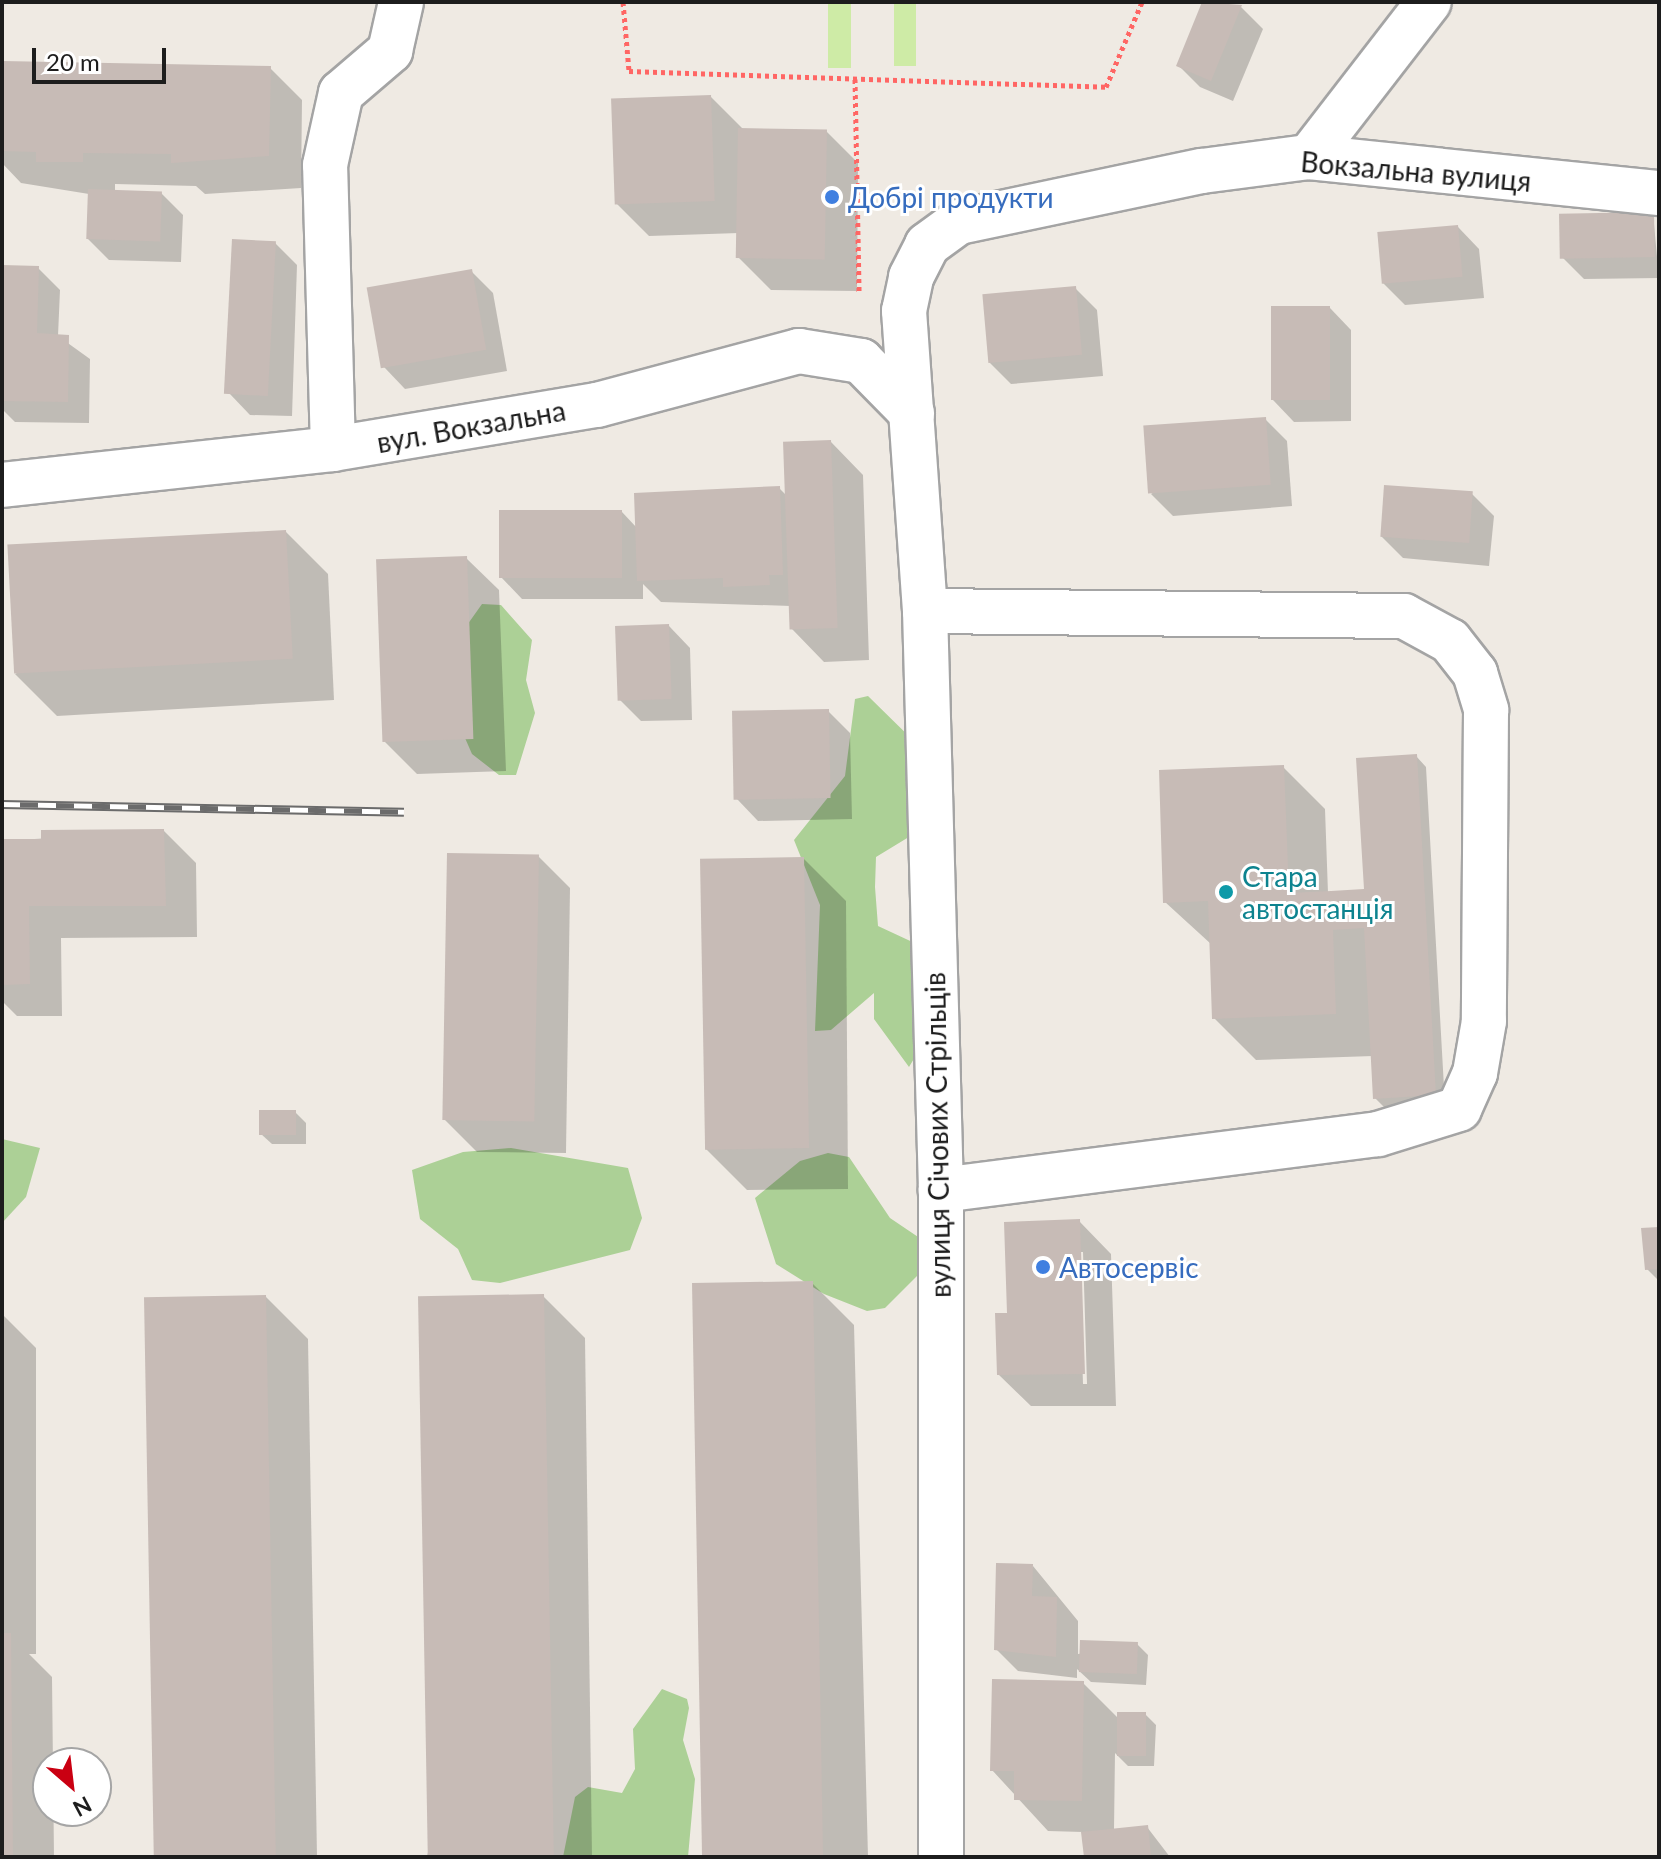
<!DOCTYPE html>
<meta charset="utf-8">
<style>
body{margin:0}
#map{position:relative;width:1661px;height:1859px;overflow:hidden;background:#efeae3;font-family:Lato,sans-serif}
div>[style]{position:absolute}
.grass>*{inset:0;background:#ceeba6;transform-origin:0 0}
.forest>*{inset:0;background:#acd096}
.shadow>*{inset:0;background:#0003}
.building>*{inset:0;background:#c7bbb6;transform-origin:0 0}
.path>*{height:5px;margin-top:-2.5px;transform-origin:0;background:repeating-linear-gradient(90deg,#ff6664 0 4px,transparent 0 8px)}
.roads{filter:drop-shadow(2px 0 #a4a4a4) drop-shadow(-2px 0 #a4a4a4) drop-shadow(0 2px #a4a4a4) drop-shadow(0 -2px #a4a4a4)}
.minor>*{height:44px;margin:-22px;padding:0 22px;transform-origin:22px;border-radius:22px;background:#fff}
.rail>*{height:9px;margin-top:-4.5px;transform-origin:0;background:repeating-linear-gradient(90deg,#fff 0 18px,#6b6b6b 0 36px);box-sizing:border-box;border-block:2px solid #6b6b6b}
.dots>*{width:22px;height:22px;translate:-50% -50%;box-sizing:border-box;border:4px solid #fff;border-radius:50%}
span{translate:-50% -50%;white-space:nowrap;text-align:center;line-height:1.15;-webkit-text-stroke:6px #fff;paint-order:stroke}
.street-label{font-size:28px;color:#1d1d1d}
.shop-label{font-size:28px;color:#366cbe}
.left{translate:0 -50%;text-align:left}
.culture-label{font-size:28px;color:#0d838f}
.frame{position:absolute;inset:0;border:4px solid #1d1d1d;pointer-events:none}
.north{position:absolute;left:32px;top:1747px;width:80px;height:80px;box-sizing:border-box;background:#fff;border:2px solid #a5a5a5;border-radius:50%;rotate:152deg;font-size:22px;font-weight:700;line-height:32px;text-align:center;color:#1d1d1d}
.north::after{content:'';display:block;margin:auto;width:28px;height:36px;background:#ca0012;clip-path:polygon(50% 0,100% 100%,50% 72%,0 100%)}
.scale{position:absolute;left:32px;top:48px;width:134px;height:36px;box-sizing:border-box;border:4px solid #1d1d1d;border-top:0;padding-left:10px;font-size:24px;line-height:28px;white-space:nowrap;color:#1d1d1d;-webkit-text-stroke:6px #fff;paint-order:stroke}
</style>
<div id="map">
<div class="grass">
<div style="left:828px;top:2px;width:23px;height:66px"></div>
<div style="left:894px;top:2px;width:22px;height:64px"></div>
</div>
<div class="forest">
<div style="clip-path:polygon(482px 604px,501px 605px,532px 640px,526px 680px,535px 713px,516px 775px,499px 775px,472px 754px,458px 722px,460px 635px)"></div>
<div style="clip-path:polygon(868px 696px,924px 751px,922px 829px,876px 857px,875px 887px,878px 926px,921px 946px,927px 1037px,909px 1067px,874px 1019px,874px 993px,831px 1030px,815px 1031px,820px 905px,794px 840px,845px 776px,855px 699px)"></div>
<div style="clip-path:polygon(2px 1139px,40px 1148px,26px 1197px,2px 1223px)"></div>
<div style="clip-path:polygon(511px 1148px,628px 1168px,642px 1218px,630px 1250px,500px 1283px,472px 1280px,458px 1249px,420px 1219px,412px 1170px,463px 1152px)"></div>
<div style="clip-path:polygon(828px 1153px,849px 1157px,890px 1218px,927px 1243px,920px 1273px,885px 1308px,867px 1311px,824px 1294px,776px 1264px,755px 1198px,800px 1161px)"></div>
<div style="clip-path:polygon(662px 1689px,687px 1699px,689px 1708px,683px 1740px,695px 1779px,688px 1857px,563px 1857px,575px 1797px,588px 1787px,622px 1793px,635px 1769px,633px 1729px)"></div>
</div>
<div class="shadow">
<div style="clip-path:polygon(1204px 2px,1241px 7px,1263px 29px,1233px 101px,1200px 87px,1178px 65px)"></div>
<div style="clip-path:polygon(2px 63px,270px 68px,302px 100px,301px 188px,205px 194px,196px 186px,115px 184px,115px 191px,161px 193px,183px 215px,181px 262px,109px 260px,87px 238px,89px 194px,21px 183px,2px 163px)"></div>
<div style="clip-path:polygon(711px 97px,744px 130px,826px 131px,858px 163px,857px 291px,771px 290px,738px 257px,739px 233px,649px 236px,616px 203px)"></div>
<div style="clip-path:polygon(1653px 214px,1659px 278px,1584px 279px,1562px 257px)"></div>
<div style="clip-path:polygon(1458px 227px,1479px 249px,1484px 298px,1405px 305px,1383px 283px)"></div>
<div style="clip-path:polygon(275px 243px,297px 265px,292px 416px,250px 415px,229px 393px)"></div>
<div style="clip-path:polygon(2px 267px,38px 268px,60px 290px,58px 336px,90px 359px,89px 423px,15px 422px,2px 409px)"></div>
<div style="clip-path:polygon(471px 271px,493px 293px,507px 371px,405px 389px,384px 367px)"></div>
<div style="clip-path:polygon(1076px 289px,1097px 310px,1103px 376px,1011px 384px,989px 362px)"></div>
<div style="clip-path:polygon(1330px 308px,1351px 330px,1351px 421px,1294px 422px,1273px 400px)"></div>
<div style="clip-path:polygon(1265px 419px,1287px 441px,1292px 506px,1173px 516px,1151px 494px)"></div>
<div style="clip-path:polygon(831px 442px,863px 475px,869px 660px,824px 662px,792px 629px,791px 606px,661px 602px,643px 584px,643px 599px,522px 599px,501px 577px,622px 512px,637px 528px,779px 488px,787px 496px)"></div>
<div style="clip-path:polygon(1472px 494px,1494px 516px,1489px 566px,1403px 558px,1381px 536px)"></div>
<div style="clip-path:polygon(286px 532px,328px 574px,334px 700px,57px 716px,15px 674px)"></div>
<div style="clip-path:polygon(466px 558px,499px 590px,506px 771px,417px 774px,385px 742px)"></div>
<div style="clip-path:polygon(669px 626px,690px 648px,692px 720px,641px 721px,619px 699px)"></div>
<div style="clip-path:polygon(828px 711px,850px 733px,852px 819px,758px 821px,737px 799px)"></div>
<div style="clip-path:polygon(1416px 756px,1426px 767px,1445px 1105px,1385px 1108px,1375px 1098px,1373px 1056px,1256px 1060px,1214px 1018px,1211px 944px,1165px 902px,1283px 767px,1325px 809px,1328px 893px,1366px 890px)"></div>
<div style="clip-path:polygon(164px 831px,196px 863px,197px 937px,61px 938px,62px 1016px,17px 1016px,2px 1001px,2px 841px)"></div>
<div style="clip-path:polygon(538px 856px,570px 888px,566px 1153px,477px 1152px,444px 1119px)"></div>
<div style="clip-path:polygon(804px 859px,846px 901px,848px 1189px,747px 1190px,705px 1148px)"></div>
<div style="clip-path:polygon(295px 1112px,306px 1123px,306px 1144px,272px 1144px,261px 1134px)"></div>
<div style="clip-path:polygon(evenodd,1079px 1221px,1111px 1254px,1116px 1406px,1031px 1406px,998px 1374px,1009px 1314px,1079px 1221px,1079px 1252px,1083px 1252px,1087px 1384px,1083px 1384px,1079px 1252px)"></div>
<div style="clip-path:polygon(1659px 1229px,1659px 1279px,1658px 1280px,1647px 1269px)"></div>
<div style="clip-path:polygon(812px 1283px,854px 1325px,868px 1857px,709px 1857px)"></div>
<div style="clip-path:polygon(543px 1296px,585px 1338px,592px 1857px,427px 1857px)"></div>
<div style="clip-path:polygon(266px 1297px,308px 1339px,317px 1857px,157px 1857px)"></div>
<div style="clip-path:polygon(2px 1314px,36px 1348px,36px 1654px,29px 1654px,52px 1677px,54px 1857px,2px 1857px)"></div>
<div style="clip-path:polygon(1033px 1566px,1078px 1621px,1078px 1654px,1137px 1644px,1148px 1655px,1146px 1685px,1091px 1682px,1077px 1669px,1077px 1678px,1018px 1671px,996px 1649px)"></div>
<div style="clip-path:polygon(1083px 1683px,1119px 1719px,1145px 1714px,1156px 1725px,1154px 1766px,1128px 1766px,1115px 1753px,1114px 1830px,1147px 1827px,1170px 1857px,1086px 1857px,1083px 1832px,1048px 1831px,992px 1770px)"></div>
</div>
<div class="building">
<div style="clip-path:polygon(1202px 2px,1242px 5px,1211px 81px,1176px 66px)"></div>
<div style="clip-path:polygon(2px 61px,271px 66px,269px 156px,171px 163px,171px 154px,83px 153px,83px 162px,36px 162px,36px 152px,2px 151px)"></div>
<div style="left:711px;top:95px;width:106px;height:100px;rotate:88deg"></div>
<div style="left:738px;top:128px;width:89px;height:130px;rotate:1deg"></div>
<div style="left:88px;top:189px;width:74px;height:50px;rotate:2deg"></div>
<div style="left:1654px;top:212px;width:45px;height:95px;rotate:89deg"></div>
<div style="left:1458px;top:225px;width:52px;height:81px;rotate:85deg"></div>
<div style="left:232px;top:239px;width:44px;height:155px;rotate:3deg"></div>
<div style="clip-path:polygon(2px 265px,39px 266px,37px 333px,69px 335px,68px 402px,2px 401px)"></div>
<div style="left:472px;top:269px;width:82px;height:107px;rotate:80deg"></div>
<div style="left:1076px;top:286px;width:69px;height:94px;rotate:85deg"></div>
<div style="left:1330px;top:306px;width:94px;height:59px;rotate:90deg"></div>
<div style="left:1266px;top:417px;width:68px;height:123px;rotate:86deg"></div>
<div style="left:831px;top:440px;width:188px;height:48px;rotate:88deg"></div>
<div style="left:1384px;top:485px;width:89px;height:52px;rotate:4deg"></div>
<div style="clip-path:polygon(780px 486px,783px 575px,769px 575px,770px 585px,723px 587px,723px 578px,637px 581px,634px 493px)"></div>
<div style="left:499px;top:510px;width:123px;height:68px"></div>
<div style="left:286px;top:530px;width:129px;height:279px;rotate:87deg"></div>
<div style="left:467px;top:556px;width:183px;height:91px;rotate:88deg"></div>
<div style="left:669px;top:624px;width:75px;height:54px;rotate:88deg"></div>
<div style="left:829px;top:709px;width:89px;height:97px;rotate:89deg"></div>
<div style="clip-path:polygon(1417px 754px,1436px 1095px,1373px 1099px,1364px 928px,1333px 930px,1336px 1014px,1212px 1019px,1208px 901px,1163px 903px,1159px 770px,1284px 765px,1289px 893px,1331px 891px,1364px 889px,1356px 758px)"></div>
<div style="clip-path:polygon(164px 829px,166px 906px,29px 906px,30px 984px,2px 985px,2px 839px,41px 839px,41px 830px)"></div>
<div style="left:447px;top:853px;width:92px;height:267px;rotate:1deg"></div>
<div style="left:804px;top:857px;width:291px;height:104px;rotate:89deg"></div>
<div style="left:259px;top:1110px;width:37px;height:25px"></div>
<div style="clip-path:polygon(1080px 1219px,1085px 1374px,997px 1375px,995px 1313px,1007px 1313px,1004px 1222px)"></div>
<div style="clip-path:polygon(1659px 1227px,1659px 1269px,1645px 1270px,1641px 1228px)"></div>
<div style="left:813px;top:1281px;width:576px;height:121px;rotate:89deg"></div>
<div style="left:544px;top:1294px;width:563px;height:126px;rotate:89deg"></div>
<div style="left:266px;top:1295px;width:562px;height:122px;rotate:89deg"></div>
<div style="clip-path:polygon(996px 1563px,1033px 1564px,1032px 1596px,1057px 1597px,1056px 1657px,994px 1650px)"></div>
<div style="clip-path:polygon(2px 1633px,11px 1633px,13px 1857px,2px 1857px)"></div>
<div style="left:1080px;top:1640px;width:58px;height:32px;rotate:2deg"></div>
<div style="clip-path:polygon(992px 1679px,1084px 1681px,1082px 1801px,1014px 1800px,1014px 1771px,990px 1771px)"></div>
<div style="left:1117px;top:1712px;width:29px;height:44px"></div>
<div style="clip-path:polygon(1148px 1825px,1151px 1857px,1084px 1857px,1081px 1832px)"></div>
</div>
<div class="path">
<div style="left:623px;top:2px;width:69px;rotate:85deg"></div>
<div style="left:629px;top:71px;width:477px;rotate:1.9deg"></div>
<div style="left:1106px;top:87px;width:92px;rotate:-67deg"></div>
<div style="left:855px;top:79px;width:215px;rotate:88.9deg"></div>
</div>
<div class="roads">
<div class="minor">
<div style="left:1309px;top:157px;width:196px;rotate:-52.3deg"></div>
<div style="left:333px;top:449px;width:284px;rotate:-91.6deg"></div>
<div style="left:325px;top:165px;width:74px;rotate:-77.5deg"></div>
<div style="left:341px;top:93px;width:65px;rotate:-40.6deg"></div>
<div style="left:390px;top:51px;width:50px;rotate:-77.3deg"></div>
<div style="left:2px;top:485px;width:333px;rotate:-6.2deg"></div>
<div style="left:333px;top:449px;width:268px;rotate:-9.5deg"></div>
<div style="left:597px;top:405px;width:209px;rotate:-15deg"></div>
<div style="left:799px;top:351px;width:63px;rotate:9.2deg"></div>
<div style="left:861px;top:361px;width:73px;rotate:45.6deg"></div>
<div style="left:925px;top:611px;width:479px;rotate:0.6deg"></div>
<div style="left:1404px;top:616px;width:52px;rotate:28.5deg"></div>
<div style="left:1450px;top:641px;width:41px;rotate:52deg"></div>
<div style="left:1475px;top:673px;width:39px;rotate:73deg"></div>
<div style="left:1486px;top:710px;width:311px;rotate:90.4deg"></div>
<div style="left:1484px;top:1021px;width:53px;rotate:99.8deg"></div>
<div style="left:1475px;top:1073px;width:39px;rotate:114deg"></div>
<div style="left:1459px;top:1109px;width:85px;rotate:162.8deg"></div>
<div style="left:1378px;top:1134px;width:441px;rotate:172.7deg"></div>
<div style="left:941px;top:1857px;width:667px;rotate:-90deg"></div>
<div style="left:941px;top:1190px;width:579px;rotate:-91.58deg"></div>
<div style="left:925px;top:611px;width:301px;rotate:-94deg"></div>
<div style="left:904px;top:311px;width:35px;rotate:-78deg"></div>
<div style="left:911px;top:277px;width:36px;rotate:-63deg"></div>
<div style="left:927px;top:245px;width:39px;rotate:-36deg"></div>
<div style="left:959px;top:222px;width:248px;rotate:-11.9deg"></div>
<div style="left:1202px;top:171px;width:108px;rotate:-7.5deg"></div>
<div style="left:1309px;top:157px;width:352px;rotate:5.9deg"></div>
</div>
</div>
<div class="rail">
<div style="left:2px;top:804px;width:402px;rotate:1.1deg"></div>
</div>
<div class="dots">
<div style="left:832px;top:197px;background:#3f7fe0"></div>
<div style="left:1226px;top:892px;background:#0f9aa8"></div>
<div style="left:1043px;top:1267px;background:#3f7fe0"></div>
</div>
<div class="street-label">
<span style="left:1416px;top:171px;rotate:5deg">Вокзальна вулиця</span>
<span style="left:471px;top:426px;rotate:-10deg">вул. Вокзальна</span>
<span style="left:937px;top:1135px;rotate:-91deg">вулиця Січових Стрільців</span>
</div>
<div class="shop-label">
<span class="left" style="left:848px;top:197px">Добрі продукти</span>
<span class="left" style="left:1059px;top:1267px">Автосервіс</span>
</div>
<div class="culture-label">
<span class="left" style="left:1242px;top:892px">Стара<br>автостанція</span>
</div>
<div class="frame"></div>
<div class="north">N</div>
<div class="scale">20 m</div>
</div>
